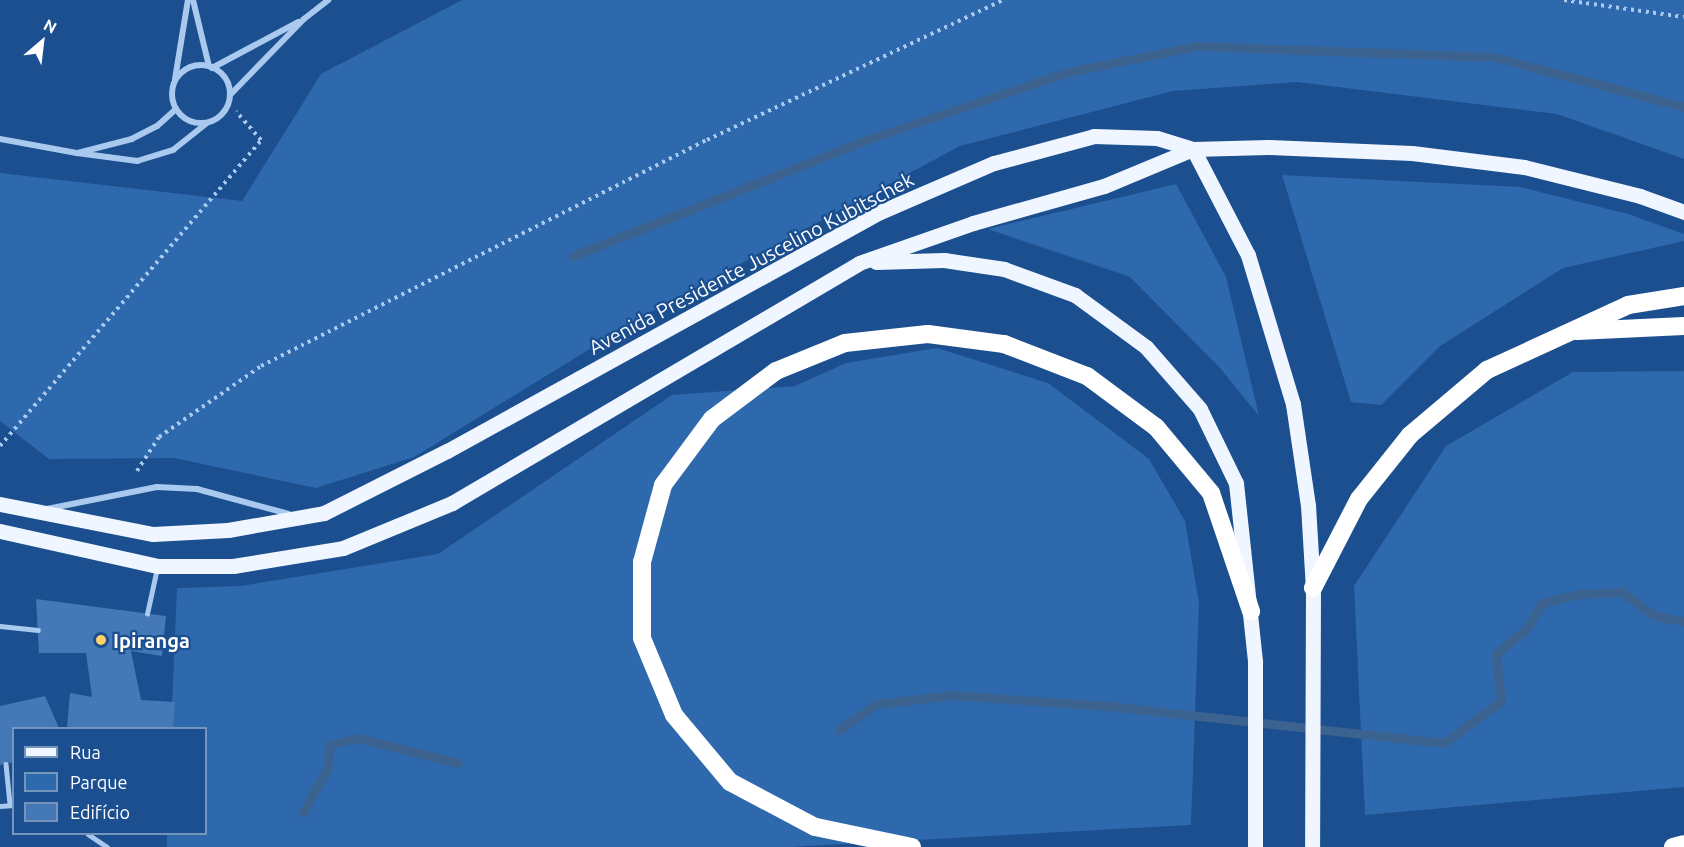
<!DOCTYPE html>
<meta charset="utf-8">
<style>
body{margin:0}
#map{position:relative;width:1684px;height:847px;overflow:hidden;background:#1b4f8f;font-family:Ubuntu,sans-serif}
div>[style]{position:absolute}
.green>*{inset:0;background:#2e69ad}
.stream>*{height:9px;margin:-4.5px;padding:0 4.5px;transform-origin:4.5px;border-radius:4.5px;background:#3c6290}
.building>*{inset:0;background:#4478b7}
.path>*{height:4px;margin-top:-2px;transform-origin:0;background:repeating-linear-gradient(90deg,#a9c9ee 0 3px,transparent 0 7.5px)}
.lane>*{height:4.5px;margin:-2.25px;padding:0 2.25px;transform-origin:2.25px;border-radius:2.25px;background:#a9c9ee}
.street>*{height:6px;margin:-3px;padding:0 3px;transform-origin:3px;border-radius:3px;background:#a9c9ee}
.street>.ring{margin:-3px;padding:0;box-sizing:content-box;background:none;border:6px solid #a9c9ee;border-radius:50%}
.primary>*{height:15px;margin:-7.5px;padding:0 7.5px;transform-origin:7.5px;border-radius:7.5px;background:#f0f6ff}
.highway>*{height:18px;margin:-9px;padding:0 9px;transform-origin:9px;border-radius:9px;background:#fff}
.dots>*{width:16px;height:16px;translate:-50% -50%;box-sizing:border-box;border:3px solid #1b4f8f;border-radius:50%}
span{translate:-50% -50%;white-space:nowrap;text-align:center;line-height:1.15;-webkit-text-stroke:4.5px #1b4f8f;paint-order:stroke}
.street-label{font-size:20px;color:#fff}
.poi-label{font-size:20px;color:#fff;font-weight:700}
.left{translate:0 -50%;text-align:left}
.legend{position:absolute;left:12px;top:727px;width:195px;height:108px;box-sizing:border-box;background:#1b4f8f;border:2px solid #7695bc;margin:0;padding:8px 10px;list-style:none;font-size:18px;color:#fff}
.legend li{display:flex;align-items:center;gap:12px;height:30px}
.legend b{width:30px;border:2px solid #7695bc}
.north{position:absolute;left:12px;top:12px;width:60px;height:60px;-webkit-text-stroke:4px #1b4f8f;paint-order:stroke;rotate:28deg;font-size:16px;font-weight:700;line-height:24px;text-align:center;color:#fff}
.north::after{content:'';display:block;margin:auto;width:21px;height:27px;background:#fff;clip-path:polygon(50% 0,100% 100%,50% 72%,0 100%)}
</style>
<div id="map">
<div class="green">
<div style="clip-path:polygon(462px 0,1684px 0,1684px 159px,1557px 114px,1297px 82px,1173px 91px,960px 146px,647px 314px,414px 457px,316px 488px,174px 458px,49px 459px,0 421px,0 173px,242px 201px,321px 74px)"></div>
<div style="clip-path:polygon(1282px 175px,1520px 187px,1628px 214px,1684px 234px,1684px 241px,1563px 268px,1440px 346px,1381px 405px,1351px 402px)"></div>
<div style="clip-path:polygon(1176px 184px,1226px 277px,1259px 416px,1220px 368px,1130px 277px,988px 229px)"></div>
<div style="clip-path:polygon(937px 348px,1048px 383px,1149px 459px,1185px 521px,1199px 603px,1191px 825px,789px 847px,167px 847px,167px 834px,206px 834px,206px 728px,171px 728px,177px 588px,240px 586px,438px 554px,672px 395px,795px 386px,846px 363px)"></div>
<div style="clip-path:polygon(1684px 371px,1684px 787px,1365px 815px,1354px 586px,1446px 446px,1573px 372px)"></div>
</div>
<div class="stream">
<div style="left:573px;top:256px;width:312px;rotate:-21.6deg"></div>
<div style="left:863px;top:141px;width:216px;rotate:-18.6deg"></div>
<div style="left:1068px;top:72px;width:132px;rotate:-11.4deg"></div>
<div style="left:1197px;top:46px;width:297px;rotate:2.1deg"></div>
<div style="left:1494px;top:57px;width:196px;rotate:14.7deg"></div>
<div style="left:839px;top:730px;width:46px;rotate:-34.4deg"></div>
<div style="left:877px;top:704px;width:75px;rotate:-6.9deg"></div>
<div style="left:951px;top:695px;width:157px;rotate:4deg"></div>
<div style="left:1108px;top:706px;width:338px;rotate:6.3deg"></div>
<div style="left:1444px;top:743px;width:71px;rotate:-36.4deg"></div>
<div style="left:1501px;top:701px;width:47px;rotate:-96.1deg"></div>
<div style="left:1496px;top:654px;width:42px;rotate:-40.2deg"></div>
<div style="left:1528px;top:627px;width:28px;rotate:-60deg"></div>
<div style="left:1542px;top:603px;width:38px;rotate:-14deg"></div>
<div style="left:1579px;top:594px;width:43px;rotate:-2.7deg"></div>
<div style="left:1622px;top:592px;width:41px;rotate:36deg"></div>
<div style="left:1655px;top:616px;width:29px;rotate:10deg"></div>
<div style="left:303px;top:812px;width:51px;rotate:-60.9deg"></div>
<div style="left:328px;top:767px;width:22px;rotate:-87deg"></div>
<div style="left:329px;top:745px;width:30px;rotate:-14deg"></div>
<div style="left:358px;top:738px;width:103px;rotate:14deg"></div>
</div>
<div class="building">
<div style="clip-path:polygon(36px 599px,166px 616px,162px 656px,131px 651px,141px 700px,175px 702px,173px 728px,67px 728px,70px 693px,92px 697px,86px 653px,39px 653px)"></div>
<div style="clip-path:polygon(45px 696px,59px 728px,14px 728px,14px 762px,0 765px,0 706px)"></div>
</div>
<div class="path">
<div style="left:1564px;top:0;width:121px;rotate:8.1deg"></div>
<div style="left:0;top:446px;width:402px;rotate:-49.5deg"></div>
<div style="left:261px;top:140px;width:38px;rotate:-131deg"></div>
<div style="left:137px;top:471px;width:40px;rotate:-57.1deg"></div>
<div style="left:159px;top:437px;width:124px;rotate:-34.8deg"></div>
<div style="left:261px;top:366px;width:500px;rotate:-26.9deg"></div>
<div style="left:707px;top:140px;width:327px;rotate:-25.3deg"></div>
</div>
<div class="lane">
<div style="left:147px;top:614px;width:47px;rotate:-77.7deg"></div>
<div style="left:0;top:626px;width:38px;rotate:6deg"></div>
<div style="left:6px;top:764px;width:40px;rotate:84.3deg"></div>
<div style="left:0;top:806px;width:14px;rotate:-4deg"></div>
<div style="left:88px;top:834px;width:23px;rotate:34deg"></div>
</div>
<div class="street">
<div style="left:193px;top:0;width:68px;rotate:76.4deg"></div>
<div class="ring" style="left:172px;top:65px;width:52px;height:52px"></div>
<div style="left:212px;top:68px;width:98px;rotate:-28.1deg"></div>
<div style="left:175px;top:79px;width:80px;rotate:-80.7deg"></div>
<div style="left:230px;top:95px;width:106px;rotate:-45.8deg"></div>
<div style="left:304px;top:19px;width:31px;rotate:-38deg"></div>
<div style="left:176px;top:109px;width:25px;rotate:138deg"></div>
<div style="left:157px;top:126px;width:28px;rotate:153deg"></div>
<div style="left:132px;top:139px;width:57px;rotate:165.7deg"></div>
<div style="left:77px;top:153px;width:61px;rotate:7.6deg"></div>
<div style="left:137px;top:161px;width:38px;rotate:-17deg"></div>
<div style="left:173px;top:150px;width:43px;rotate:-38.5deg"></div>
<div style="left:0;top:139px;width:78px;rotate:10.3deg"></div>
<div style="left:47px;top:509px;width:112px;rotate:-11.3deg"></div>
<div style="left:157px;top:487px;width:40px;rotate:2.9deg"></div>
<div style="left:197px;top:489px;width:95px;rotate:15.2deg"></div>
</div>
<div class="primary">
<div style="left:1193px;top:149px;width:119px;rotate:62.6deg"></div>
<div style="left:1248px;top:255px;width:156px;rotate:73.2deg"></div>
<div style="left:1293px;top:404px;width:102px;rotate:81.6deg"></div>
<div style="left:1308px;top:505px;width:83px;rotate:86.6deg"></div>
<div style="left:1313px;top:588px;width:259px;rotate:90.2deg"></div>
<div style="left:876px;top:262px;width:68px;rotate:-1.7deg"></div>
<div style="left:944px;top:260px;width:61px;rotate:8.5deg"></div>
<div style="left:1004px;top:269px;width:76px;rotate:20.1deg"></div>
<div style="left:1075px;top:295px;width:88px;rotate:36.2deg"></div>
<div style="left:1146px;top:347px;width:82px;rotate:48.9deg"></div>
<div style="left:1200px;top:409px;width:82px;rotate:64.1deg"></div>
<div style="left:1236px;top:483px;width:180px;rotate:83.9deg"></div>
<div style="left:1255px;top:662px;width:185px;rotate:90deg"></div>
<div style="left:0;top:504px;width:156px;rotate:11.1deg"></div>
<div style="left:153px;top:534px;width:75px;rotate:-3.1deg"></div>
<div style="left:228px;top:530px;width:97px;rotate:-10deg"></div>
<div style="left:324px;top:513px;width:138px;rotate:-26.8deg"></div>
<div style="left:447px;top:451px;width:495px;rotate:-28.9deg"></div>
<div style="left:880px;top:212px;width:124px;rotate:-23.3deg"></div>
<div style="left:994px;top:163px;width:104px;rotate:-15.1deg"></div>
<div style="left:1094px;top:136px;width:63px;rotate:1.8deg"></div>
<div style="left:1157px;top:138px;width:38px;rotate:17deg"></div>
<div style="left:1193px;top:149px;width:75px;rotate:-1.5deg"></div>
<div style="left:1268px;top:147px;width:144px;rotate:2.4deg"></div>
<div style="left:1412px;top:153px;width:113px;rotate:7.1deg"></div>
<div style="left:1524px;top:167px;width:120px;rotate:14deg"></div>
<div style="left:1640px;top:196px;width:47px;rotate:20deg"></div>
<div style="left:0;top:531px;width:162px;rotate:12.5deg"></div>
<div style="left:158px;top:566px;width:75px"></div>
<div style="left:233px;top:566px;width:111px;rotate:-9.3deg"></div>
<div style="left:343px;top:548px;width:118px;rotate:-22.4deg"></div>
<div style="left:452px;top:503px;width:472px;rotate:-30.5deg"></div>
<div style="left:859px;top:263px;width:121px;rotate:-19.3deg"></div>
<div style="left:973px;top:223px;width:136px;rotate:-15.8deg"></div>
<div style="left:1104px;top:186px;width:96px;rotate:-22.6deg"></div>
</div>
<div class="highway">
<div style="left:1577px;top:331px;width:107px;rotate:-2.7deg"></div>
<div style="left:1313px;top:588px;width:100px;rotate:-62.7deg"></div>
<div style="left:1359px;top:499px;width:82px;rotate:-51.4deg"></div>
<div style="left:1410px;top:435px;width:101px;rotate:-40.2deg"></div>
<div style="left:1487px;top:370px;width:155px;rotate:-24.7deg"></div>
<div style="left:1628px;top:305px;width:57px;rotate:-9.1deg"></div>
<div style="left:912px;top:847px;width:99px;rotate:-168.3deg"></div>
<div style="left:815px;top:827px;width:96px;rotate:-152.1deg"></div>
<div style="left:730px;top:782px;width:87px;rotate:-129.9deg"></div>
<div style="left:674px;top:715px;width:83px;rotate:-112.6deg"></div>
<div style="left:642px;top:638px;width:76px;rotate:-90deg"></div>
<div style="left:642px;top:562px;width:80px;rotate:-74.7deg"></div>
<div style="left:663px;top:485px;width:82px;rotate:-53.4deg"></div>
<div style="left:712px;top:419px;width:80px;rotate:-36.9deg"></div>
<div style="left:776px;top:371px;width:74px;rotate:-22.1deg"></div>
<div style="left:845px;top:343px;width:83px;rotate:-6.2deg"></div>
<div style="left:928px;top:334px;width:77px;rotate:7.5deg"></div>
<div style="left:1004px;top:344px;width:89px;rotate:21.1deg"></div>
<div style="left:1087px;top:376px;width:86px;rotate:36.5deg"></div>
<div style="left:1156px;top:427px;width:86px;rotate:50.2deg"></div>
<div style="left:1211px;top:493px;width:125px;rotate:71.3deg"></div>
<div style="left:1673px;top:847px;width:11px;rotate:-15deg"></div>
</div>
<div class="dots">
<div style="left:101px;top:640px;background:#ffd166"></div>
</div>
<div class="street-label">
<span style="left:751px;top:263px;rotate:-28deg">Avenida Presidente Juscelino Kubitschek</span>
</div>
<div class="poi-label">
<span class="left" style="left:113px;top:640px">Ipiranga</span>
</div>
<ul class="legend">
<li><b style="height:8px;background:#f0f6ff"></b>Rua</li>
<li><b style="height:16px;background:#2e69ad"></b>Parque</li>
<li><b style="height:16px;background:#4478b7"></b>Edifício</li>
</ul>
<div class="north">N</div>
</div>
